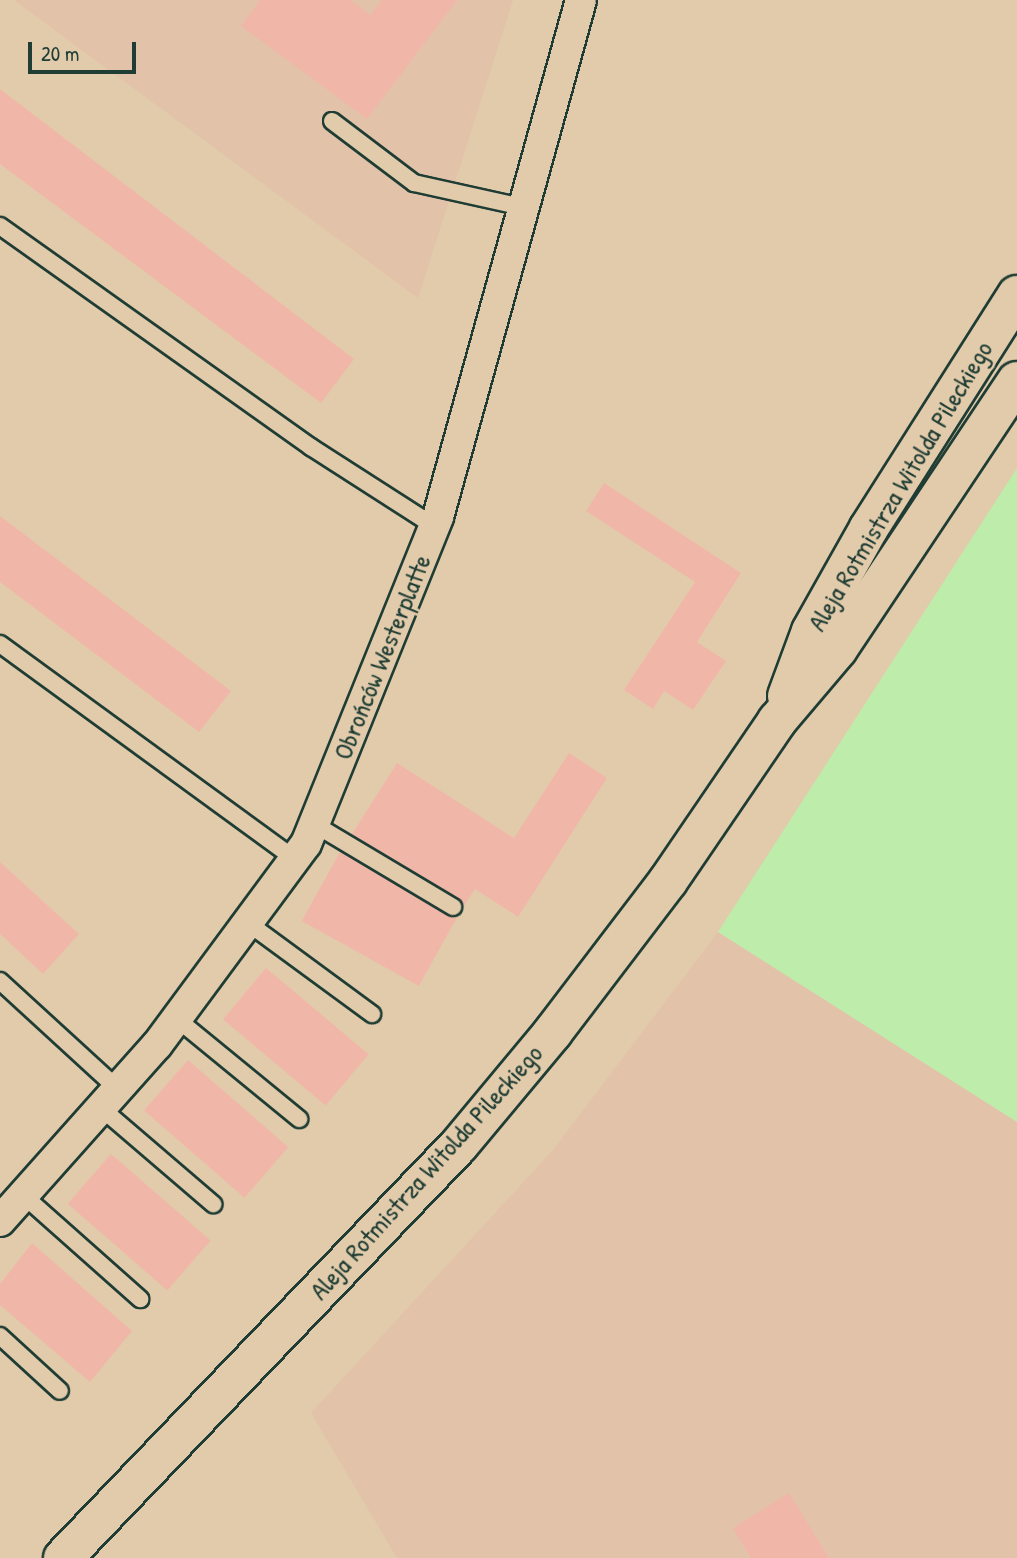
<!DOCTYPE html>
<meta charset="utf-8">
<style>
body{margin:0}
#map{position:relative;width:1017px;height:1558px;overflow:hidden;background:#e2cbab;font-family:"Patrick Hand",sans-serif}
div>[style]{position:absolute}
.built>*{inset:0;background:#e2c2a8}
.green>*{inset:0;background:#bdecab}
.building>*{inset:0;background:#f0b7a9;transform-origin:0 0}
.roads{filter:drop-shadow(2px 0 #1f3d34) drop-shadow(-2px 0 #1f3d34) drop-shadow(0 2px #1f3d34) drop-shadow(0 -2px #1f3d34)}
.lane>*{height:16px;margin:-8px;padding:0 8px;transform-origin:8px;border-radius:8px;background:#e2cbab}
.street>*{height:30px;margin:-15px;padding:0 15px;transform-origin:15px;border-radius:15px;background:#e2cbab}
.secondary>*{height:38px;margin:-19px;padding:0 19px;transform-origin:19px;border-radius:19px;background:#e2cbab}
span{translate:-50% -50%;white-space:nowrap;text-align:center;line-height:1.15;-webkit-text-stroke:5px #e2cbab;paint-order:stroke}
.street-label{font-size:26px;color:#1f3d34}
.scale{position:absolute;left:28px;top:42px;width:108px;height:32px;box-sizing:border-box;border:4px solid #1f3d34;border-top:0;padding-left:9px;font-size:21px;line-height:24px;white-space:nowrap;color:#1f3d34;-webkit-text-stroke:5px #e2cbab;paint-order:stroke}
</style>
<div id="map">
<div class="built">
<div style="clip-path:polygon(14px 0,513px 0,418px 298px)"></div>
<div style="clip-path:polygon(718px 932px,1017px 1122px,1017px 1558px,397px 1558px,311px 1413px,553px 1150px)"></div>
</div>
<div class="green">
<div style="clip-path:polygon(1017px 468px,1017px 1122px,718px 932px)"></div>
</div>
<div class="building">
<div style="clip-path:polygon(260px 0,351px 0,370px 15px,382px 0,457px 0,367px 119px,241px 26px)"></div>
<div style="clip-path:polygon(0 89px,354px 359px,321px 403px,0 164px)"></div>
<div style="clip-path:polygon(604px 483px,741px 573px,697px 642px,726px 661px,693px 710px,664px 691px,653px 709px,624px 690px,695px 582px,586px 511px)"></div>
<div style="clip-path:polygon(0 516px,231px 691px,199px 732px,0 582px)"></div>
<div style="clip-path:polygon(569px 753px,607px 778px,518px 917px,475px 889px,463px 907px,458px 898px,352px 834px,397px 763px,514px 838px)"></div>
<div style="left:340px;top:852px;width:134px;height:79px;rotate:29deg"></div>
<div style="clip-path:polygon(0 862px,79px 934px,43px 974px,0 934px)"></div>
<div style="left:266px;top:968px;width:134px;height:67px;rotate:40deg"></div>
<div style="left:188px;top:1060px;width:133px;height:67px;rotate:41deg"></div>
<div style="left:111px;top:1154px;width:132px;height:66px;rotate:41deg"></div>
<div style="clip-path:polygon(32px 1243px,132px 1331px,90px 1382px,0 1305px,0 1284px)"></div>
<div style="clip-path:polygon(789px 1493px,829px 1558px,751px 1558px,733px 1528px)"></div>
</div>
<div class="roads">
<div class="lane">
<div style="left:332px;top:121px;width:103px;rotate:37.1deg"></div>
<div style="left:414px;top:183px;width:111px;rotate:12.5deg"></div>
<div style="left:0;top:226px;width:382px;rotate:35.4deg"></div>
<div style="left:311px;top:447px;width:146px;rotate:32.7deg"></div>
<div style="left:0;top:644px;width:365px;rotate:36.1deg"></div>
<div style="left:314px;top:824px;width:162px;rotate:30.8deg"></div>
<div style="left:248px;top:923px;width:154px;rotate:36.3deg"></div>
<div style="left:0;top:981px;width:160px;rotate:42.5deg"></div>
<div style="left:177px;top:1019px;width:158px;rotate:39.3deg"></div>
<div style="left:101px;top:1108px;width:148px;rotate:40.6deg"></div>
<div style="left:23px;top:1195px;width:157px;rotate:41.6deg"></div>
<div style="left:0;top:1336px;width:81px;rotate:42.5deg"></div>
</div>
<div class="street">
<div style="left:0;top:1221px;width:236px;rotate:-48.3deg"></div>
<div style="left:157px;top:1045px;width:250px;rotate:-53.5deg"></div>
<div style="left:306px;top:844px;width:353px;rotate:-68deg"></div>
<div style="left:438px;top:517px;width:536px;rotate:-74.54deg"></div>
</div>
<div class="secondary">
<div style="left:787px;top:696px;width:69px;rotate:-69.7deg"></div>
<div style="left:811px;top:631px;width:118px;rotate:-60.6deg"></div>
<div style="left:869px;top:528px;width:276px;rotate:-57.6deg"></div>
<div style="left:63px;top:1558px;width:572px;rotate:-46.2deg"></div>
<div style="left:459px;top:1145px;width:147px;rotate:-50.2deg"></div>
<div style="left:553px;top:1032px;width:190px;rotate:-52.7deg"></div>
<div style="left:668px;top:881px;width:194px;rotate:-55.7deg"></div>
<div style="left:777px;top:721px;width:94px;rotate:-49.7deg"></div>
<div style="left:838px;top:649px;width:322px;rotate:-56.3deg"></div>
</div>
</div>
<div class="street-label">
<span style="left:900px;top:486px;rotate:-59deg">Aleja Rotmistrza Witolda Pileckiego</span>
<span style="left:382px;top:657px;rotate:-68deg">Obrońców Westerplatte</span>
<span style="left:426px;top:1172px;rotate:-48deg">Aleja Rotmistrza Witolda Pileckiego</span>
</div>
<div class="scale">20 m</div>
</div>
